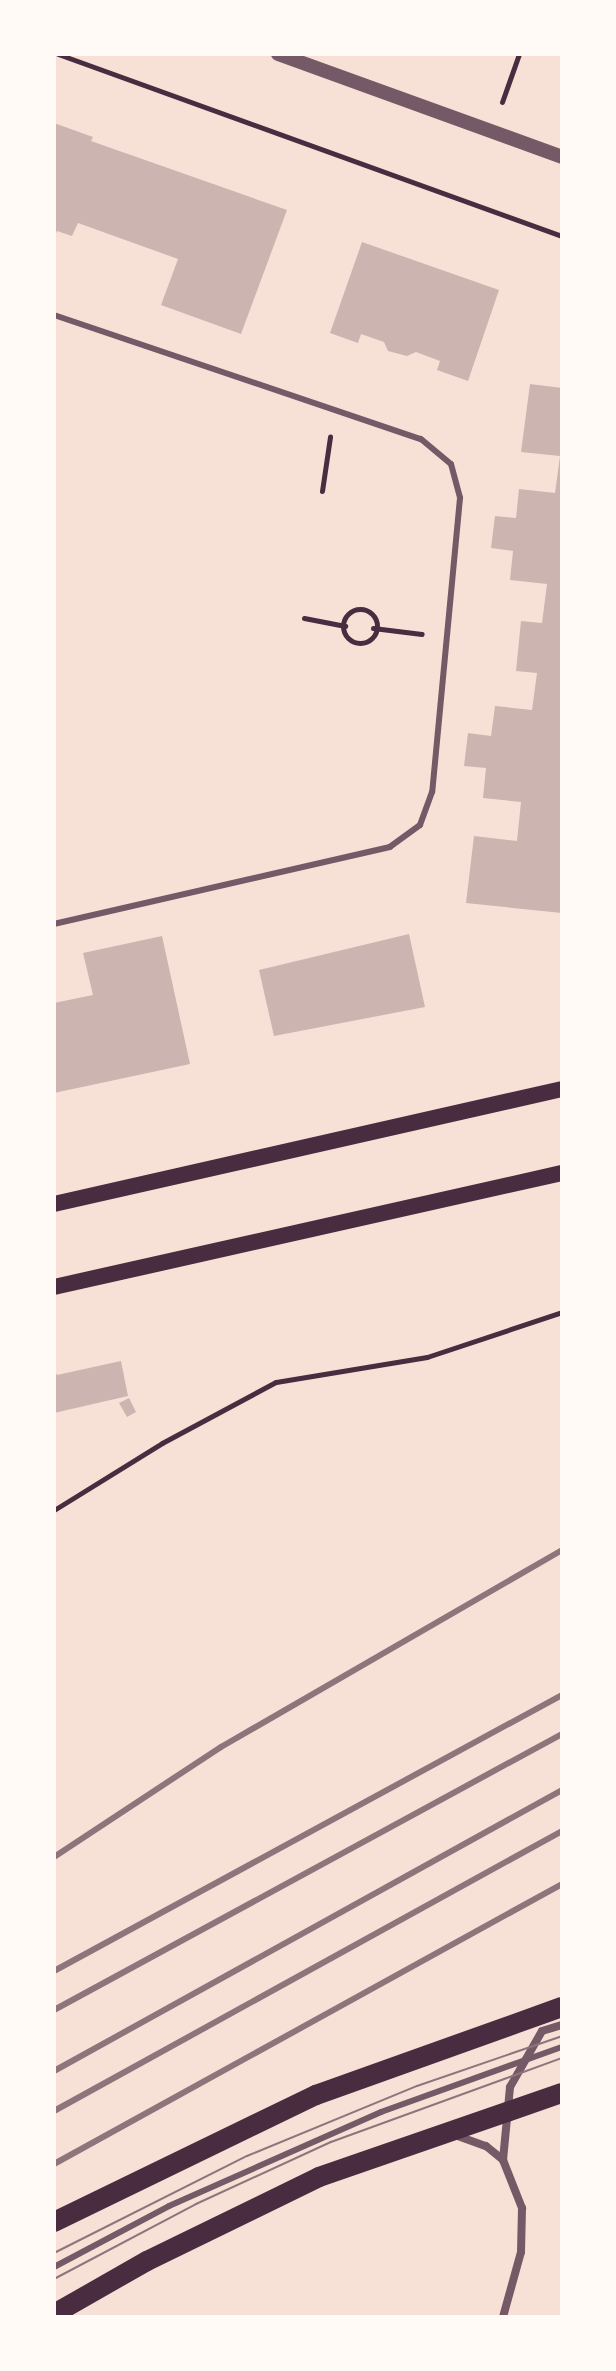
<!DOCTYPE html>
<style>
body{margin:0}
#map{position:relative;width:616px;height:2371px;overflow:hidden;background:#f7e1d7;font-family:Helvetica,sans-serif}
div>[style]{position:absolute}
.building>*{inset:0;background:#ccb4b1}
.path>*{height:5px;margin:-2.5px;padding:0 2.5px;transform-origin:2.5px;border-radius:2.5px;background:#4a2c40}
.path>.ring{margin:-2.5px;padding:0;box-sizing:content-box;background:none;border:5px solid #4a2c40;border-radius:50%}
.service>*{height:6px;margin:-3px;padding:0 3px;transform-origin:3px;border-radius:3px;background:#755966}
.minor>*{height:8px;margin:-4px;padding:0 4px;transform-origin:4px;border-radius:4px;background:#755966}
.tertiary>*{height:14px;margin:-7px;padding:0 7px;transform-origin:7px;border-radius:7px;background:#755966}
.secondary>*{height:16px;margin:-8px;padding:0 8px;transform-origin:8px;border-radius:8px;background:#4a2c40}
.primary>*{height:20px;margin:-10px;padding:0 10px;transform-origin:10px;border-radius:10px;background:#4a2c40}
.tram>*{height:2px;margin:-1px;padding:0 1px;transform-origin:1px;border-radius:1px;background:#8f747c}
.rail>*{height:6px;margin:-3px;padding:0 3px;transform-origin:3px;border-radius:3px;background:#8f747c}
span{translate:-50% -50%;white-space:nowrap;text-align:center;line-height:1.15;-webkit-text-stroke:7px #fffaf5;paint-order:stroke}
.frame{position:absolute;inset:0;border:56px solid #fffaf5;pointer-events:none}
</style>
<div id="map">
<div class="building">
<i style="clip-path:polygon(54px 123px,93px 137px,91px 141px,287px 210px,241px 334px,161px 305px,178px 259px,78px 223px,72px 236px,57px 231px,54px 238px)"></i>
<i style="clip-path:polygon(362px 242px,499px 290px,468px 381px,437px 370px,440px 361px,416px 352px,407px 356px,388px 351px,384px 342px,361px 334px,358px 343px,330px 333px)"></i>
<i style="clip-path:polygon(530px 384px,562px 388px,562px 913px,466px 903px,474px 836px,517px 841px,521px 802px,483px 798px,486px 768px,464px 766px,468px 733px,491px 736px,495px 706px,532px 710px,537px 673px,516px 671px,521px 621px,542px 623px,547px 584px,510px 580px,513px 551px,491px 548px,495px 516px,516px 518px,519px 489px,555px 493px,560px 456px,521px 452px)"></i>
<i style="clip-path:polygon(409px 934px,425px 1007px,274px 1036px,259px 970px)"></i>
<i style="clip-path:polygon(162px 936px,190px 1064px,54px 1093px,54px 1003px,93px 995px,83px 953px)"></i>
<i style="clip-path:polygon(121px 1361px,128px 1396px,54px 1413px,54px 1370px,57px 1375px)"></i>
<i style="clip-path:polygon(129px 1398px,136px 1412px,127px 1417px,119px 1403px)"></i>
</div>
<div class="path">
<i style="left:58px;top:54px;width:536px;rotate:19.86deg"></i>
<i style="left:502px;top:102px;width:51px;rotate:-70.5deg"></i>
<i style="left:322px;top:491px;width:55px;rotate:-81.6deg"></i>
<i class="ring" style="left:343px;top:609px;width:29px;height:29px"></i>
<i style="left:304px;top:618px;width:42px;rotate:11deg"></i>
<i style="left:373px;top:628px;width:49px;rotate:7deg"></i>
<i style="left:54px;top:1510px;width:127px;rotate:-31.8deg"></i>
<i style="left:162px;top:1443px;width:129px;rotate:-28.2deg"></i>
<i style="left:276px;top:1382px;width:153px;rotate:-9.4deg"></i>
<i style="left:427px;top:1357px;width:142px;rotate:-18.4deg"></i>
</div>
<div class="service">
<i style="left:54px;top:315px;width:387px;rotate:18.7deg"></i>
<i style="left:421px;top:439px;width:39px;rotate:40deg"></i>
<i style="left:451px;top:464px;width:35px;rotate:75deg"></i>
<i style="left:460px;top:498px;width:295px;rotate:95.4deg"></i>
<i style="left:432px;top:792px;width:35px;rotate:110deg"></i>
<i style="left:420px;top:825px;width:37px;rotate:144deg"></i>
<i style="left:390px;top:847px;width:345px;rotate:167.1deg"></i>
<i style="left:54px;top:2267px;width:130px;rotate:-27.9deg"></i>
<i style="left:169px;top:2206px;width:232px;rotate:-23.9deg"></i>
<i style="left:381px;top:2112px;width:192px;rotate:-19.8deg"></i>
</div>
<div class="minor">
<i style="left:455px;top:2135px;width:33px;rotate:20deg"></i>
<i style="left:486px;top:2146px;width:22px;rotate:39deg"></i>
<i style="left:503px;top:2160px;width:52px;rotate:68.4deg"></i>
<i style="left:522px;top:2208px;width:44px;rotate:91.3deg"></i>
<i style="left:521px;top:2252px;width:67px;rotate:105.5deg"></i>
<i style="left:503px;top:2160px;width:73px;rotate:-84.5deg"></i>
<i style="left:510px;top:2087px;width:64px;rotate:-60.3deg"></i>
<i style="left:542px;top:2031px;width:21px;rotate:-17deg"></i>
</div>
<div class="tertiary">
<i style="left:278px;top:54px;width:302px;rotate:19.9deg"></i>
</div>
<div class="secondary">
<i style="left:54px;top:1204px;width:521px;rotate:-12.76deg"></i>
<i style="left:54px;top:1287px;width:521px;rotate:-12.65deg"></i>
</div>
<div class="primary">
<i style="left:54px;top:2222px;width:291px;rotate:-25.9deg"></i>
<i style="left:316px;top:2095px;width:261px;rotate:-19.7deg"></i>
<i style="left:54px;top:2314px;width:107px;rotate:-29.7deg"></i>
<i style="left:147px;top:2261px;width:191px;rotate:-26deg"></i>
<i style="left:319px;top:2177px;width:257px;rotate:-19.1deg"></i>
</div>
<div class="tram">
<i style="left:54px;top:2253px;width:216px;rotate:-26.7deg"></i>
<i style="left:247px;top:2156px;width:184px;rotate:-22.4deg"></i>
<i style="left:417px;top:2086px;width:153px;rotate:-19deg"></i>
<i style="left:54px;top:2279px;width:161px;rotate:-27.8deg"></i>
<i style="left:196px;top:2204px;width:149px;rotate:-24.7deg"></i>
<i style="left:331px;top:2142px;width:246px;rotate:-20deg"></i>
</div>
<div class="rail">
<i style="left:54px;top:1857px;width:200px;rotate:-33.4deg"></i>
<i style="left:221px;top:1747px;width:394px;rotate:-30deg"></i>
<i style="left:54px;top:1971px;width:578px;rotate:-28.52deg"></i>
<i style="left:54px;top:2010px;width:578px;rotate:-28.52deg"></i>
<i style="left:54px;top:2071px;width:581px;rotate:-28.95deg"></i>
<i style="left:54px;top:2111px;width:580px;rotate:-28.86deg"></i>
<i style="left:54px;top:2164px;width:580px;rotate:-28.86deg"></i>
</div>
<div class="frame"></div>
</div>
